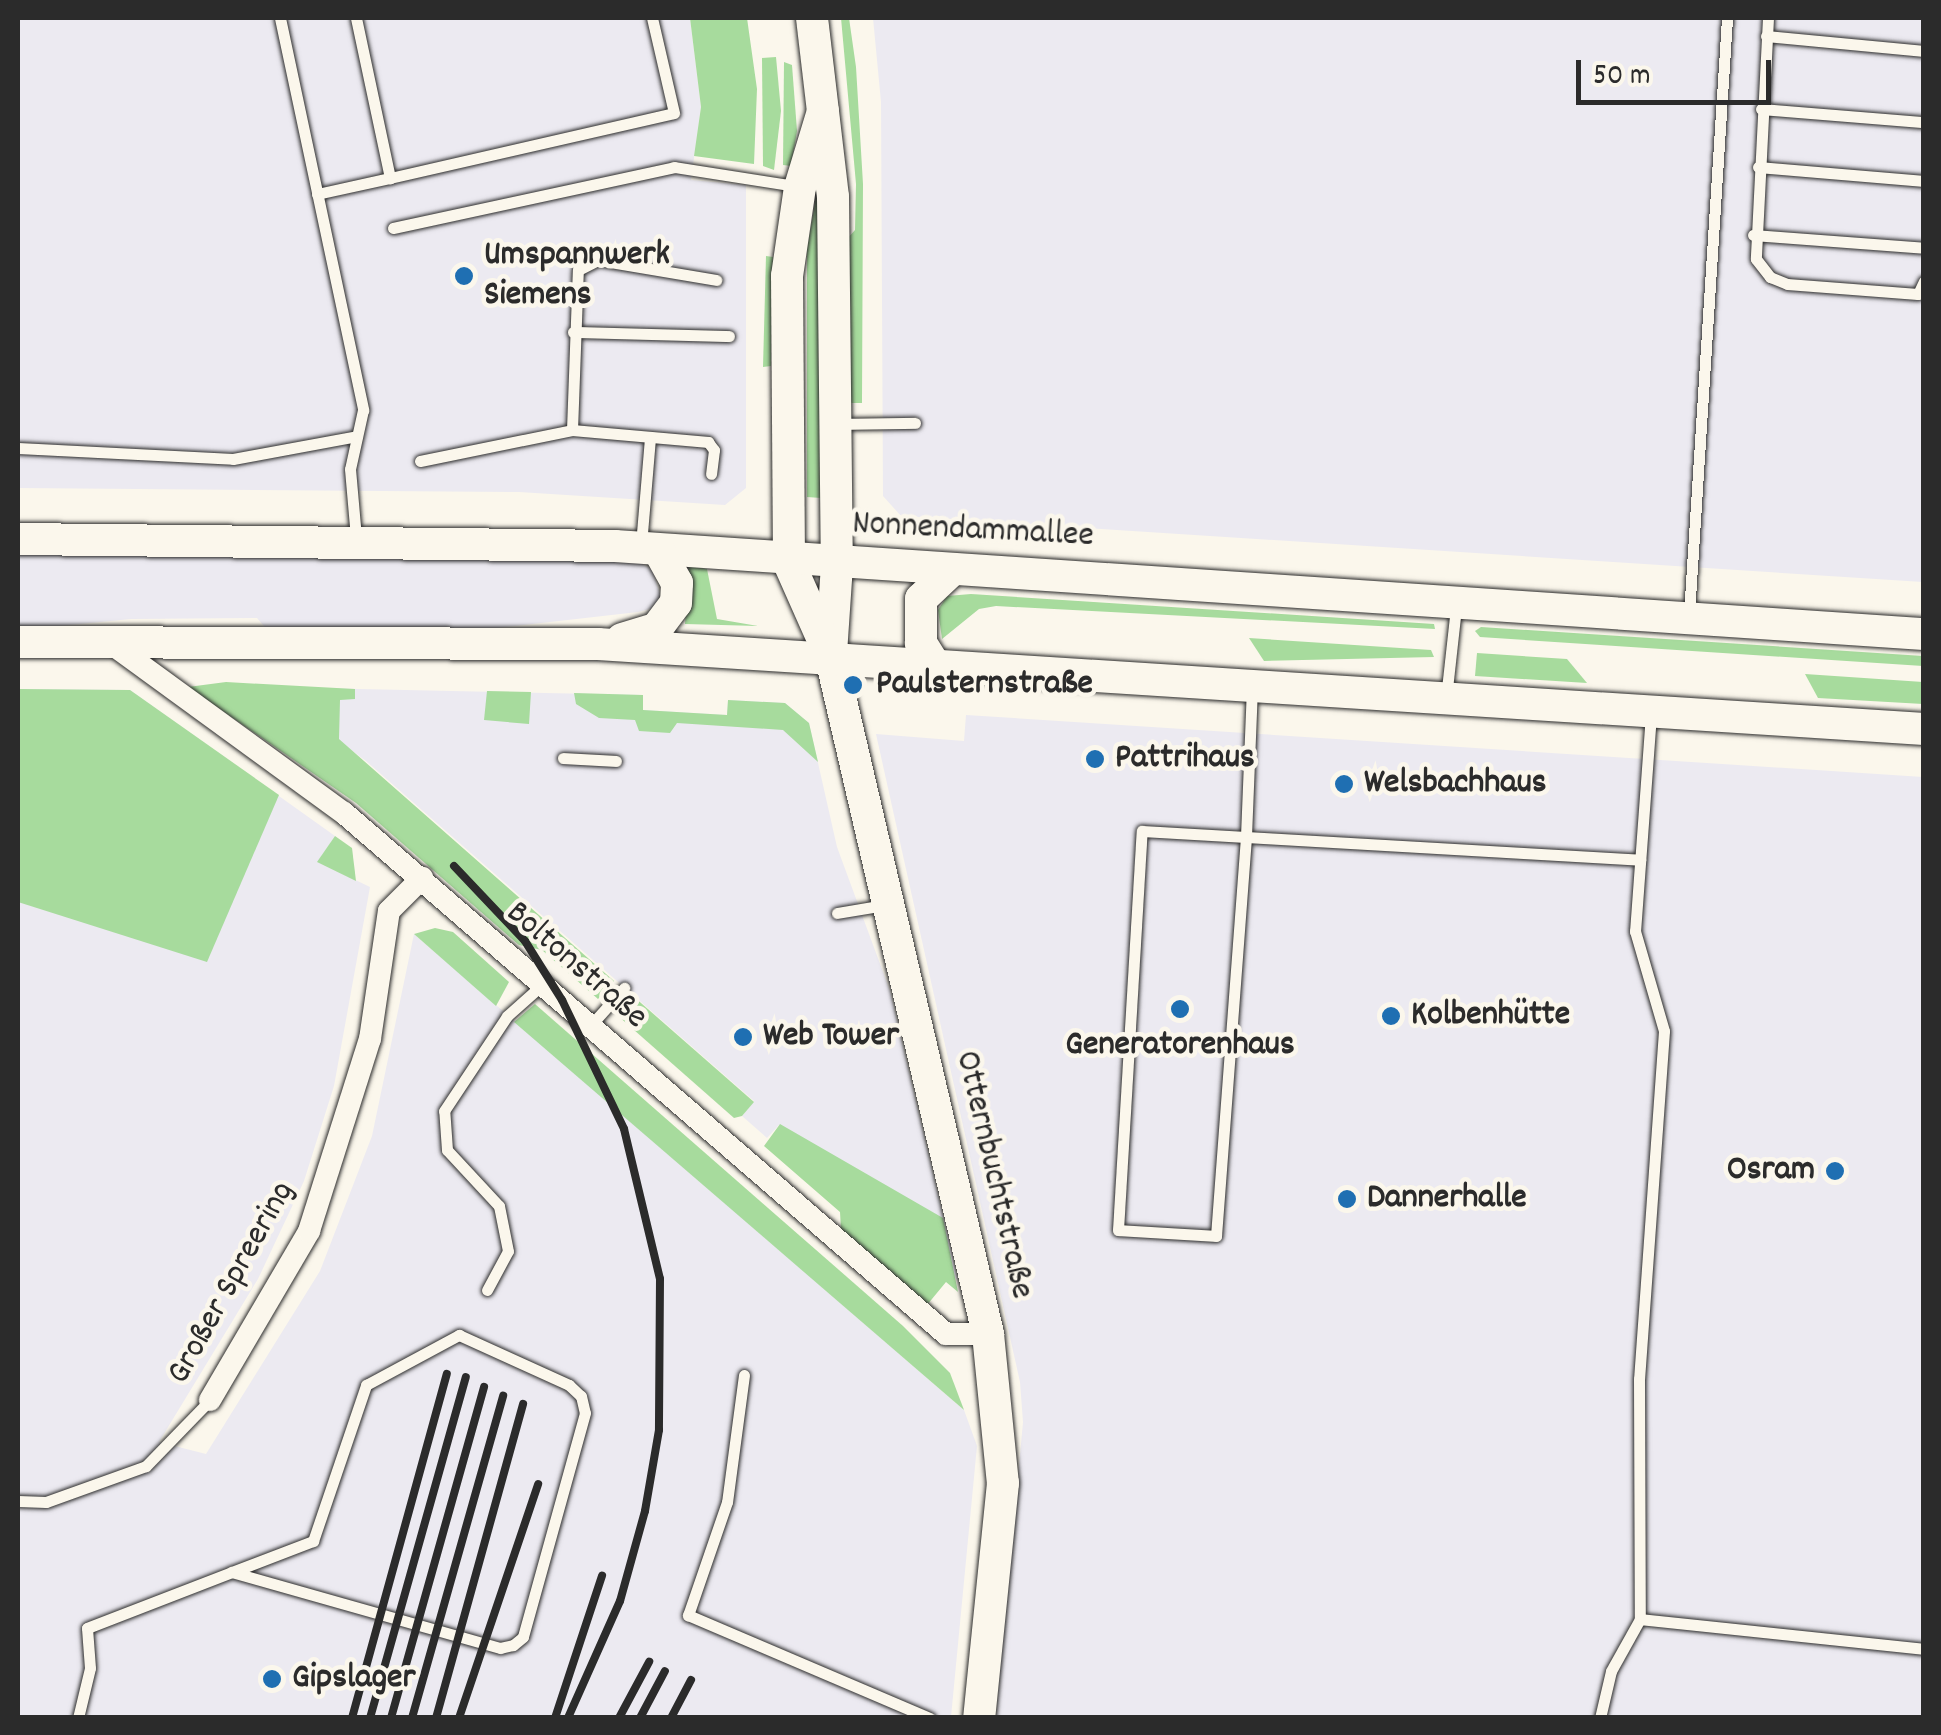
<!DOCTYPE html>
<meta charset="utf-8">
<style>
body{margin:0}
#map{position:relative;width:1941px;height:1735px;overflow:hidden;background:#fbf7ec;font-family:Dekko,sans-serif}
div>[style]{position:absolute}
.built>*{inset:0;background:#eceaf1}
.green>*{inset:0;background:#a7db9d}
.roads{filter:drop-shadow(0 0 2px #2b2b2b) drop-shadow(0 0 2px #2b2b2b)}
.lane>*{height:11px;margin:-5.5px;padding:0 5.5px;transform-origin:5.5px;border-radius:5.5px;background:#fbf7ec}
.street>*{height:22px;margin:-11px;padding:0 11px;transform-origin:11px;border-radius:11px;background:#fbf7ec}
.secondary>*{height:32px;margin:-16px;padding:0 16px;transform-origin:16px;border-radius:16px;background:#fbf7ec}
.rail>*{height:8px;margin:-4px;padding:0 4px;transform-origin:4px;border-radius:4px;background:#2b2b2b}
.dots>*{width:28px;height:28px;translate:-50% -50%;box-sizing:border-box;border:5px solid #fbf7ec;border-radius:50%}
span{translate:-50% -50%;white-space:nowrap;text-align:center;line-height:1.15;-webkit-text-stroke:9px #fbf7ec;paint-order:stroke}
.poi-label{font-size:35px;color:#2b2b2b;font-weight:700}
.left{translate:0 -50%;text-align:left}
.right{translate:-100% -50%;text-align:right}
.street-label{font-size:35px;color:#2b2b2b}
.frame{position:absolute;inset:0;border:20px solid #2b2b2b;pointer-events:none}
.scale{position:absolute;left:1576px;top:60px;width:195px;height:45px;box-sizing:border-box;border:5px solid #2b2b2b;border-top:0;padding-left:12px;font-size:30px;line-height:35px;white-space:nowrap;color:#2b2b2b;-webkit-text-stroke:8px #fbf7ec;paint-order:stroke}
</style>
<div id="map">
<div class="built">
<i style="clip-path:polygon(18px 18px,690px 18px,701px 107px,691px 180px,746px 185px,746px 488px,725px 505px,519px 492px,18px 488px)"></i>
<i style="clip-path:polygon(873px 18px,1923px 18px,1923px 582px,901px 516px,883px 496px,881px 102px)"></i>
<i style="clip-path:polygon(18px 551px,637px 562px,652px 569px,661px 597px,654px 608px,638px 612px,479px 630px,269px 632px,257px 618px,131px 619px,18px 630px)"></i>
<i style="clip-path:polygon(266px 687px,643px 695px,643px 710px,727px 715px,728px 700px,785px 703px,809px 723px,837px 847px,890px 991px,958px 1280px,779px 1125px,767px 1138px,742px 1116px,754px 1101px,366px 761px)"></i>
<i style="clip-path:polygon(18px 689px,130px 690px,335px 836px,318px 862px,370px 887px,334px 1086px,304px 1181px,258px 1279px,159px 1442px,206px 1454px,320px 1271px,372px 1136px,414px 934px,964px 1410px,977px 1446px,951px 1717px,18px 1718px)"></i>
<i style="clip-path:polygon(966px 715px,1923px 777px,1923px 1717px,996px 1717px,1023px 1422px,1020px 1382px,876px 734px,964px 741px)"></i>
</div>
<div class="green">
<i style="clip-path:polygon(690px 18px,747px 18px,757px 89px,754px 164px,694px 156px,701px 107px)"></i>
<i style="clip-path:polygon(841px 18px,849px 18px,856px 67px,863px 184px,862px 403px,848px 403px,847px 239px,855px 230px,856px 184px)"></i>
<i style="clip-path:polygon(776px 57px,781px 111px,774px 170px,763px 166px,762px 58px)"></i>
<i style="clip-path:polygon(784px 62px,792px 65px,797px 131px,791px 166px,783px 165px)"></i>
<i style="clip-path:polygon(816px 198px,819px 199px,821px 498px,807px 497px,807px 248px)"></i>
<i style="clip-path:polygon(766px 256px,773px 257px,771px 366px,763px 367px)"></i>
<i style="clip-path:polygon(689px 566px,707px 569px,717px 619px,758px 626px,685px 624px)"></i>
<i style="clip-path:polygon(971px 594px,1434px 624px,1435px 629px,996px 606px,979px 609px,942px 639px,938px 610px,947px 596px)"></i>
<i style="clip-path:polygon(1481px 627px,1923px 656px,1923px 666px,1480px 637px,1475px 631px)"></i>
<i style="clip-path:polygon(1249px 638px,1431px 650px,1434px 657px,1264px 661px)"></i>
<i style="clip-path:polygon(1477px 653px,1567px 659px,1587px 683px,1475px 676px)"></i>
<i style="clip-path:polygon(1805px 674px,1923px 682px,1923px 704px,1818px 698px)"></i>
<i style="clip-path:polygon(226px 682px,355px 689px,355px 699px,340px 700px,339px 739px,614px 981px,598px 999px,542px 950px,519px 945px,356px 803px,188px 687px)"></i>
<i style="clip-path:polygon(18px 689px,130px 690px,279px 795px,207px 962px,18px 902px)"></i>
<i style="clip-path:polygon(487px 691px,531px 692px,529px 724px,484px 720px)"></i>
<i style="clip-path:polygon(574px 693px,643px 695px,643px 710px,727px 715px,728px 700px,785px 703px,809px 723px,818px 762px,783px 730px,677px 723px,670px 733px,639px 731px,635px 720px,599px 718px,576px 704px)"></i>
<i style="clip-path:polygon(335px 836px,352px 848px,356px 881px,317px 862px)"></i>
<i style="clip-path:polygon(435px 928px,453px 932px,509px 982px,496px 1006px,414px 934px)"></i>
<i style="clip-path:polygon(633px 996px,754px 1102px,742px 1116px,734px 1118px,617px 1015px)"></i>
<i style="clip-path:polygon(535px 1004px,903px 1326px,950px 1373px,964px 1410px,514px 1022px)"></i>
<i style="clip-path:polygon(780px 1124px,943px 1218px,958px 1292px,946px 1282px,927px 1305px,841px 1229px,840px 1212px,764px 1146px)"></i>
</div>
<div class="roads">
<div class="lane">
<i style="left:280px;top:18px;width:401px;rotate:78deg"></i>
<i style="left:363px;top:410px;width:60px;rotate:102.4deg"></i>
<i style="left:350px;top:469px;width:69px;rotate:85deg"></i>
<i style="left:356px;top:18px;width:164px;rotate:78deg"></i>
<i style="left:390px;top:178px;width:291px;rotate:-12.9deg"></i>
<i style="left:674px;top:113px;width:98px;rotate:-103deg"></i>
<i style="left:1768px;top:18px;width:241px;rotate:92.9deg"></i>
<i style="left:1756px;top:259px;width:23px;rotate:52deg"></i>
<i style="left:1770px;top:277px;width:18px;rotate:22deg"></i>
<i style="left:1787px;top:284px;width:131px;rotate:4.4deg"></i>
<i style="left:1918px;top:294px;width:14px;rotate:-65deg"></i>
<i style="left:1766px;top:36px;width:159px;rotate:5.4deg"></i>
<i style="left:1761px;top:109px;width:164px;rotate:4.6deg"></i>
<i style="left:1758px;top:167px;width:167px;rotate:4.8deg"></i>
<i style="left:317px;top:194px;width:75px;rotate:-12.4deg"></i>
<i style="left:393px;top:228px;width:288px;rotate:-12.2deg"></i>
<i style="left:674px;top:167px;width:123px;rotate:8.9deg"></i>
<i style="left:1753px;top:235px;width:171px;rotate:4.3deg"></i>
<i style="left:573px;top:332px;width:156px;rotate:1.5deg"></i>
<i style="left:839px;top:424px;width:76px;rotate:-0.8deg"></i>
<i style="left:572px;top:430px;width:160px;rotate:-87.9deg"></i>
<i style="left:578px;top:270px;width:22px;rotate:-27deg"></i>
<i style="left:598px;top:260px;width:120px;rotate:9.6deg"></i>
<i style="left:18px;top:448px;width:215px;rotate:2.9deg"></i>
<i style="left:233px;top:459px;width:126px;rotate:-10.5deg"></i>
<i style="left:420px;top:461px;width:155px;rotate:-11.5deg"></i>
<i style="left:572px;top:430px;width:137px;rotate:5deg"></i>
<i style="left:708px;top:442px;width:10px;rotate:53deg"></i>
<i style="left:714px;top:450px;width:24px;rotate:97deg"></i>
<i style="left:641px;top:545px;width:108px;rotate:-85.2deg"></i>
<i style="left:1689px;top:614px;width:597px;rotate:-86.35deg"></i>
<i style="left:1252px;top:687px;width:150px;rotate:92.3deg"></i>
<i style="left:1246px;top:837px;width:400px;rotate:94.3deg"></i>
<i style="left:1216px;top:1236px;width:98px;rotate:-176.5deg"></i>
<i style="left:1118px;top:1230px;width:400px;rotate:-86.6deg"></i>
<i style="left:1142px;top:831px;width:104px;rotate:3.3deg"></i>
<i style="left:1246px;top:837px;width:395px;rotate:3.3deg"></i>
<i style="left:1446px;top:698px;width:92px;rotate:-83.7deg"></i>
<i style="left:1651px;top:714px;width:218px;rotate:94.2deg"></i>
<i style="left:1635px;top:931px;width:104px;rotate:73.8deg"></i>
<i style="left:1664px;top:1031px;width:349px;rotate:94.1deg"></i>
<i style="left:1639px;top:1379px;width:240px;rotate:89.8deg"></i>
<i style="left:1640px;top:1619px;width:286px;rotate:6deg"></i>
<i style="left:563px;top:758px;width:53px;rotate:3.2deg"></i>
<i style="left:837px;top:913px;width:49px;rotate:-9.5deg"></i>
<i style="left:591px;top:1025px;width:50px;rotate:-48.3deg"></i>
<i style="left:487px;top:1290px;width:44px;rotate:-61.7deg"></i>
<i style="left:508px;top:1251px;width:46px;rotate:-101.3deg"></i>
<i style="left:499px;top:1206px;width:76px;rotate:-132.9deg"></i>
<i style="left:447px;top:1150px;width:39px;rotate:-94deg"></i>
<i style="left:444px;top:1111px;width:114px;rotate:-56.4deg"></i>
<i style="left:507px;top:1016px;width:48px;rotate:-41.6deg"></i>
<i style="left:744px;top:1375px;width:128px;rotate:97.6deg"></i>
<i style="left:727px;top:1502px;width:120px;rotate:109deg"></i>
<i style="left:688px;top:1615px;width:263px;rotate:23.1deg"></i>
<i style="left:18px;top:1501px;width:28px;rotate:2deg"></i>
<i style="left:46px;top:1502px;width:106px;rotate:-19.8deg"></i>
<i style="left:146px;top:1466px;width:92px;rotate:-45.9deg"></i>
<i style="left:78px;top:1718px;width:51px;rotate:-76.5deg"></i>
<i style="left:90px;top:1668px;width:40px;rotate:-94.3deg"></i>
<i style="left:87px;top:1628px;width:155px;rotate:-21.1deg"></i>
<i style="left:232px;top:1572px;width:87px;rotate:-20.9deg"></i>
<i style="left:313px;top:1541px;width:165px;rotate:-71.2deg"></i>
<i style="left:366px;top:1385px;width:106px;rotate:-28.3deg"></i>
<i style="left:459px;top:1335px;width:121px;rotate:24.4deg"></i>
<i style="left:569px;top:1385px;width:16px;rotate:43deg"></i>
<i style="left:581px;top:1396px;width:17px;rotate:77deg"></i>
<i style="left:585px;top:1413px;width:232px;rotate:105.5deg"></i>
<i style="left:523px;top:1637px;width:13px;rotate:141deg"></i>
<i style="left:513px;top:1645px;width:13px;rotate:167deg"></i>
<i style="left:500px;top:1648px;width:279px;rotate:-164.2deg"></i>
<i style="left:1600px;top:1718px;width:48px;rotate:-76.8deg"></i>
<i style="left:1611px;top:1671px;width:60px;rotate:-60.9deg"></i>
</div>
<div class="street">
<i style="left:112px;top:644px;width:287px;rotate:36.1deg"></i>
<i style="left:344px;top:813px;width:796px;rotate:40.87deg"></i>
<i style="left:946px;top:1334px;width:42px"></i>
<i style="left:210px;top:1400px;width:196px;rotate:-59.6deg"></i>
<i style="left:309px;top:1231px;width:201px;rotate:-72.4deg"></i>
<i style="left:370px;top:1039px;width:129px;rotate:-81.6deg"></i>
<i style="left:389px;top:911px;width:47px;rotate:-45deg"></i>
</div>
<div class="secondary">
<i style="left:812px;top:18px;width:180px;rotate:83.3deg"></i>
<i style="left:833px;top:197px;width:368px;rotate:89.4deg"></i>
<i style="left:837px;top:565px;width:88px;rotate:93.9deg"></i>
<i style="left:823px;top:111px;width:79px;rotate:106.8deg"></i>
<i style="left:800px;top:187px;width:90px;rotate:98.3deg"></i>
<i style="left:787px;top:276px;width:287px;rotate:89.6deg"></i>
<i style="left:789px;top:563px;width:104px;rotate:66.1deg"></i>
<i style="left:831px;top:658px;width:694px;rotate:76.92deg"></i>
<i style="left:988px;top:1334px;width:150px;rotate:84.3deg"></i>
<i style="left:1003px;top:1483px;width:236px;rotate:95.8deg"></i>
<i style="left:18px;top:539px;width:597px;rotate:0.67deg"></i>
<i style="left:615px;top:546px;width:1312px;rotate:3.85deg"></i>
<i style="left:622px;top:639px;width:37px;rotate:-17deg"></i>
<i style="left:657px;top:628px;width:31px;rotate:-53deg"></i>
<i style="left:676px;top:603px;width:20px;rotate:-87deg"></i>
<i style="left:677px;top:583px;width:37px;rotate:-119deg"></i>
<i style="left:18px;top:642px;width:580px;rotate:0.2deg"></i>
<i style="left:598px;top:644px;width:1329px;rotate:3.67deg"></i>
<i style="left:934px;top:664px;width:25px;rotate:-122deg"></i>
<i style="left:921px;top:643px;width:44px;rotate:-90deg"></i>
<i style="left:921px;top:599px;width:44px;rotate:-43.2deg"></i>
</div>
</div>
<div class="rail">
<i style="left:454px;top:866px;width:103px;rotate:46.6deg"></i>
<i style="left:525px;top:941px;width:70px;rotate:57.9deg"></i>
<i style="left:562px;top:1000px;width:143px;rotate:64.3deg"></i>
<i style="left:624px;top:1129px;width:154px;rotate:76.5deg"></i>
<i style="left:660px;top:1279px;width:151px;rotate:90.4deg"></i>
<i style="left:659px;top:1430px;width:82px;rotate:99.8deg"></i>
<i style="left:645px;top:1511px;width:93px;rotate:105.5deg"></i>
<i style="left:620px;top:1601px;width:128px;rotate:114deg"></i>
<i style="left:352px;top:1718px;width:357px;rotate:-74.6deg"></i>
<i style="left:370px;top:1718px;width:354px;rotate:-74.3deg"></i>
<i style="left:391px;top:1718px;width:344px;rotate:-74.3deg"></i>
<i style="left:412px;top:1718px;width:335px;rotate:-74.2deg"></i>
<i style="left:436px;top:1718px;width:326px;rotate:-74.5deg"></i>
<i style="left:459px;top:1718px;width:247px;rotate:-71.3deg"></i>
<i style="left:555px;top:1718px;width:150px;rotate:-71.7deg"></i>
<i style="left:619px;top:1718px;width:64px;rotate:-61.8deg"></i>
<i style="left:640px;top:1718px;width:53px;rotate:-62deg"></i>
<i style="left:671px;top:1718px;width:43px;rotate:-62.2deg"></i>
</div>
<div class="dots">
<i style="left:464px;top:276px;background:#1f6fb2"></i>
<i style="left:853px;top:685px;background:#1f6fb2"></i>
<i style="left:1095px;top:759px;background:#1f6fb2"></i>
<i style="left:1344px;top:784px;background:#1f6fb2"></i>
<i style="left:1180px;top:1009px;background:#1f6fb2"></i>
<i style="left:1391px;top:1016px;background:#1f6fb2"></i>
<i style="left:743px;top:1037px;background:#1f6fb2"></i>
<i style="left:1835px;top:1171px;background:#1f6fb2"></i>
<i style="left:1347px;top:1199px;background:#1f6fb2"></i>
<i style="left:272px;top:1679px;background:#1f6fb2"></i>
</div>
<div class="poi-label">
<span class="left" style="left:484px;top:276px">Umspannwerk<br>Siemens</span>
<span class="left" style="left:876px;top:685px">Paulsternstraße</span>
<span class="left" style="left:1115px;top:759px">Pattrihaus</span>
<span class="left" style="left:1364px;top:784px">Welsbachhaus</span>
<span class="left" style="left:1411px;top:1016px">Kolbenhütte</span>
<span class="left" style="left:763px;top:1037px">Web Tower</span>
<span style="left:1180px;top:1046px">Generatorenhaus</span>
<span class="right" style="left:1815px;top:1171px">Osram</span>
<span class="left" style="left:1367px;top:1199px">Dannerhalle</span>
<span class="left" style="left:292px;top:1679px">Gipslager</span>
</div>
<div class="street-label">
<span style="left:973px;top:531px;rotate:3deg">Nonnendammallee</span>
<span style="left:576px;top:966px;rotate:41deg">Boltonstraße</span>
<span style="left:993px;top:1175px;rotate:77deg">Otternbuchtstraße</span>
<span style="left:232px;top:1283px;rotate:-61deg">Großer Spreering</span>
</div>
<div class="frame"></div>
<div class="scale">50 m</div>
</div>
